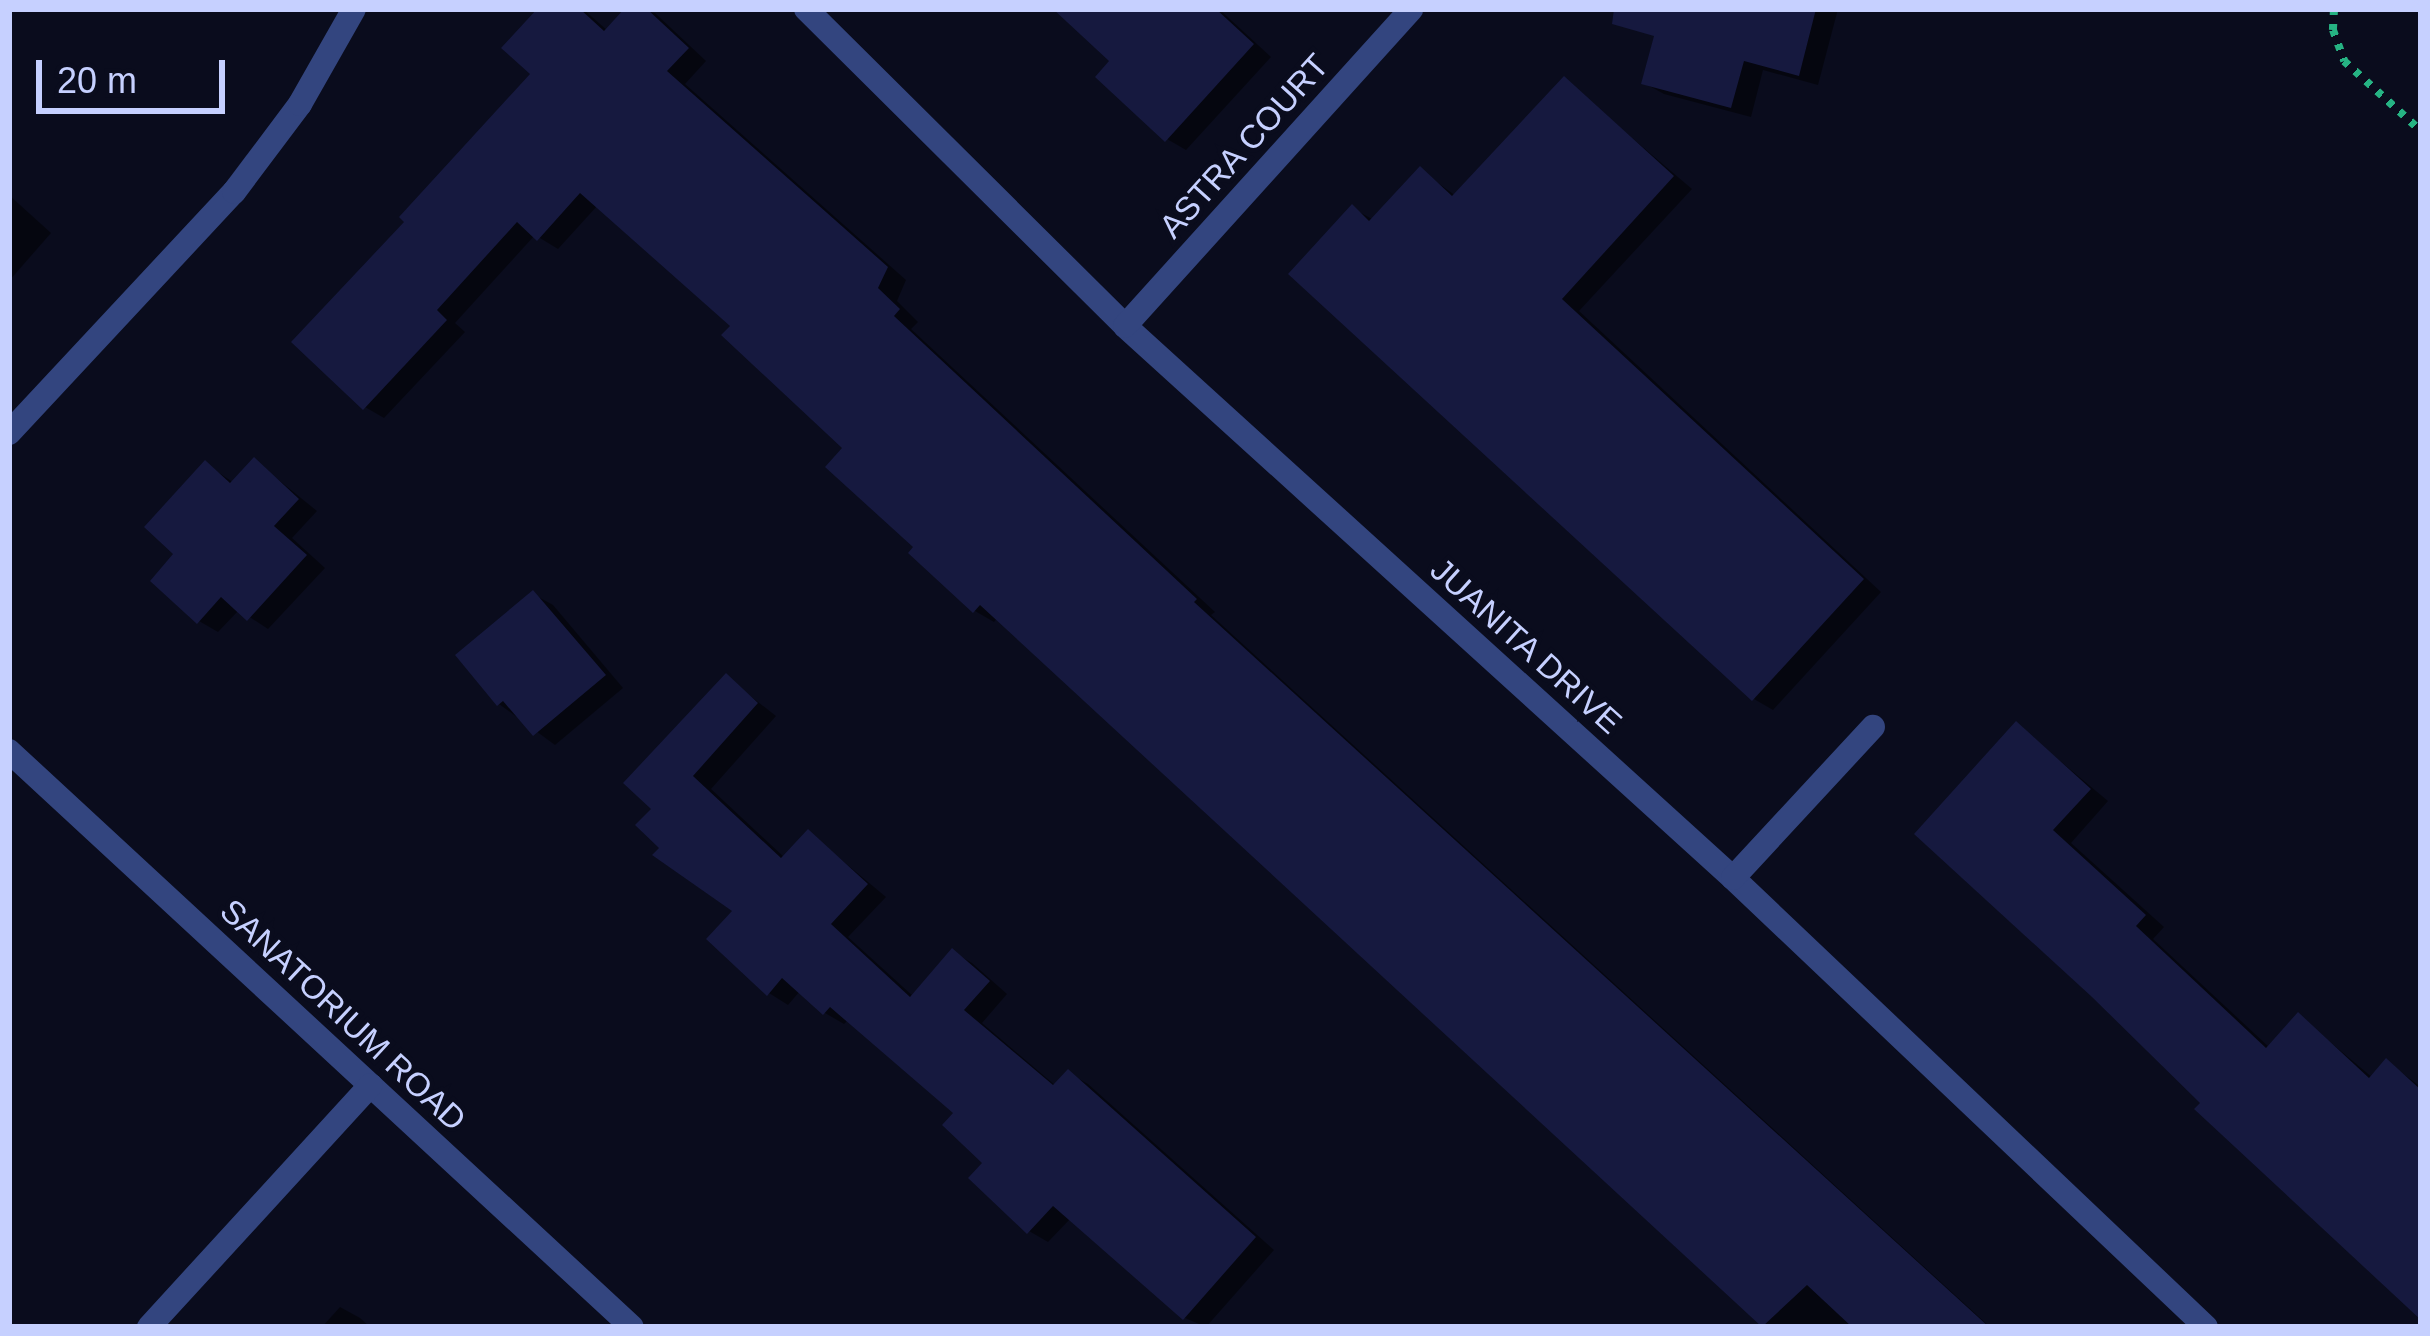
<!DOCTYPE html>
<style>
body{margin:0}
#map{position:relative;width:2430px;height:1336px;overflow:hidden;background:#0a0c1d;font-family:Helvetica,sans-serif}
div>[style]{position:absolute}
.shadow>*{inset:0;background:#0007}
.building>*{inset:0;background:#16193f}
.path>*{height:8px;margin-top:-4px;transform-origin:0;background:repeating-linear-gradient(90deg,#26b383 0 6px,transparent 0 15px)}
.minor>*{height:24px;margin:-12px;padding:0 12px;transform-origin:12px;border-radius:12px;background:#33457f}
span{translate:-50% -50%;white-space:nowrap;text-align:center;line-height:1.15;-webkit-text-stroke:9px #0a0c1d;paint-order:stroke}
.street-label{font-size:33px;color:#c6d0ff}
.frame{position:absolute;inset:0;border:12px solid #c6d0ff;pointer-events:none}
.scale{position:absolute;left:36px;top:60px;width:189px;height:54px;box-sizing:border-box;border:6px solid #c6d0ff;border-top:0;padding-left:15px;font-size:36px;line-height:42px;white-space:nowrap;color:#c6d0ff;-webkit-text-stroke:9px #0a0c1d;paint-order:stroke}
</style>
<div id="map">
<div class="shadow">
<i style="clip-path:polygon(541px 9px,583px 9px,608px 31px,628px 9px,655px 13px,706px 61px,685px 84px,906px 280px,897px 301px,918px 322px,911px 329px,1215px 612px,1211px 615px,1990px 1327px,1768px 1327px,998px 617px,994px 622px,975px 611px,917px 547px,847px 448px,734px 326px,598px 205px,558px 249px,535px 235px,455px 323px,465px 332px,384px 418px,365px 407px,534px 74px)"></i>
<i style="clip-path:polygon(1057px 9px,1219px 9px,1271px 57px,1186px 150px,1167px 139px,1113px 61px)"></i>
<i style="clip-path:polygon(1664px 9px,1838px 9px,1818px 85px,1763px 70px,1751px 117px,1664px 94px,1644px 83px)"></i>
<i style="clip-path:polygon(1564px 80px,1692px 189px,1579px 311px,1881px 592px,1773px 710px,1754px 699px,1352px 208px,1372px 219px,1420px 170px,1456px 196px)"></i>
<i style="clip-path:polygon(9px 195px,51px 233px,9px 281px)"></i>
<i style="clip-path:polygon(254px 460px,317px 511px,292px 538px,325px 568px,268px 629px,239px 610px,218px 632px,199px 621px,177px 554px,206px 464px,234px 483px)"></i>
<i style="clip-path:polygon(533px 594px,553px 605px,623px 688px,555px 745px,499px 704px)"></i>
<i style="clip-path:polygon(726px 677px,776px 716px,711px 789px,785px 858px,808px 832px,886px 897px,848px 937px,914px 997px,953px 952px,972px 963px,1007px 994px,982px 1023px,1056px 1086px,1068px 1073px,1088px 1084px,1274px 1250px,1206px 1327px,1185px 1318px,1071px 1218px,1048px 1242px,1029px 1231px,957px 1113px,849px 1019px,844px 1024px,825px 1013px,800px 991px,788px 1005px,769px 993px,736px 911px,663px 847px,655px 809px)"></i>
<i style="clip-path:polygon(2017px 725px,2108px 801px,2071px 843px,2164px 927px,2153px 939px,2270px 1048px,2299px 1016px,2373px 1078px,2387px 1062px,2421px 1087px,2421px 1314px,2094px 995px)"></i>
<i style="clip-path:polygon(340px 1307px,360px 1318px,370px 1327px,322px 1327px)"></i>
</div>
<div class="building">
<i style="clip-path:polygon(537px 9px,580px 9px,604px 31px,624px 9px,647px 9px,689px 48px,667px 71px,888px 267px,878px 288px,900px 309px,894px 316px,1197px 599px,1194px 602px,1989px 1327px,1852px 1327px,1807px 1285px,1762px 1327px,980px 605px,973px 613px,908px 553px,913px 547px,825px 467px,842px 448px,721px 335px,730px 326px,580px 193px,537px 241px,517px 222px,437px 310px,447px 320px,363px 410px,291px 342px,404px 222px,399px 217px,530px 74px,501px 48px)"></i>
<i style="clip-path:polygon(1053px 9px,1216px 9px,1254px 44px,1165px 142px,1095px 77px,1109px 61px)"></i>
<i style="clip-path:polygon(1614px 9px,1816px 9px,1799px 76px,1744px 61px,1731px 108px,1641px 84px,1654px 36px,1612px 24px)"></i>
<i style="clip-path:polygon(1564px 76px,1674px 176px,1562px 299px,1864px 579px,1752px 701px,1288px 274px,1352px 204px,1369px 221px,1420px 166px,1452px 196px)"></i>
<i style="clip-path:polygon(254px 457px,299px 499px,274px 526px,307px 555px,247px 621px,221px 597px,197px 624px,150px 581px,173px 554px,144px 527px,205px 460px,230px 483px)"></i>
<i style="clip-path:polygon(533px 590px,606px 675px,533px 736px,503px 701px,497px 706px,455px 655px)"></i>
<i style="clip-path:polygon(726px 673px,758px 703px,693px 776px,781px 858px,808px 829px,868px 884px,831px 924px,910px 997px,952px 948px,990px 981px,964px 1010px,1053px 1085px,1068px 1069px,1256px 1237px,1183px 1320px,1053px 1206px,1027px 1234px,968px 1178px,982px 1163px,942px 1125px,953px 1113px,830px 1007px,823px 1015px,782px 978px,767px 996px,706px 939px,732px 911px,652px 855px,659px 848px,635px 825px,651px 809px,623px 783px)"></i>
<i style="clip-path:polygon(2016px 721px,2091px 789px,2053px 830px,2146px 915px,2136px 926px,2266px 1048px,2298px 1012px,2369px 1078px,2386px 1058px,2421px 1090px,2421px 1320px,2194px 1109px,2200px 1103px,2092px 997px,1914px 834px)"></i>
</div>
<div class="path">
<i style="left:2334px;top:9px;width:21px;rotate:93deg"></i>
<i style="left:2333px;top:30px;width:33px;rotate:70deg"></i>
<i style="left:2344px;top:61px;width:104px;rotate:42.3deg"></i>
</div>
<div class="minor">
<i style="left:806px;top:9px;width:450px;rotate:44.8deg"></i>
<i style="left:1125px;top:326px;width:821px;rotate:42.24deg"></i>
<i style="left:1733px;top:878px;width:652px;rotate:43.51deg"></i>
<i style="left:1125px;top:326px;width:427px;rotate:-47.9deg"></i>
<i style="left:9px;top:433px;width:330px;rotate:-47deg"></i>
<i style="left:234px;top:192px;width:110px;rotate:-53.1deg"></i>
<i style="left:300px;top:104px;width:109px;rotate:-60.4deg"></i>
<i style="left:9px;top:751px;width:848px;rotate:42.76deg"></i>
<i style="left:1733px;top:878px;width:206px;rotate:-47.2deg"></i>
<i style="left:149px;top:1327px;width:328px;rotate:-47.5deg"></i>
</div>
<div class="street-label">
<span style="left:1244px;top:146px;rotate:-48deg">ASTRA COURT</span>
<span style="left:1526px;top:646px;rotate:42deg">JUANITA DRIVE</span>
<span style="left:343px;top:1015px;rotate:43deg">SANATORIUM ROAD</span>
</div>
<div class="frame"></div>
<div class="scale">20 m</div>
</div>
